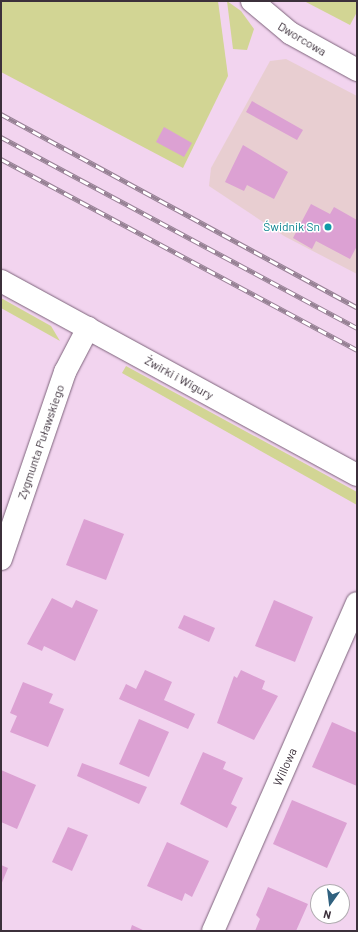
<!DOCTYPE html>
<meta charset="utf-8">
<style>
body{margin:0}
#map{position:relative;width:358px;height:932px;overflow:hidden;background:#f2d4ef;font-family:Barlow,sans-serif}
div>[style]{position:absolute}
.commercial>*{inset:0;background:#e8ced1}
.green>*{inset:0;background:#d2d594}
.building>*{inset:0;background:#dca1d3}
.roads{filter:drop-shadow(0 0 1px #7d637b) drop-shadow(0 0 1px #7d637b)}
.minor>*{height:22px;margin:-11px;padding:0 11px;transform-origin:11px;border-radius:11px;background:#fff}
.secondary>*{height:22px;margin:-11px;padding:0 11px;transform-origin:11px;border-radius:11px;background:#fff}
.rail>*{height:4.5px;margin-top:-2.25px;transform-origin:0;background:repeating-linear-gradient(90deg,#fff 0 9px,#968194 0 18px);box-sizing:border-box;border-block:1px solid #968194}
.dots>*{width:11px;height:11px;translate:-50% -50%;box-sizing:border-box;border:2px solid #fff;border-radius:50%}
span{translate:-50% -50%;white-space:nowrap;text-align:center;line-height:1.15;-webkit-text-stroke:3px #fff;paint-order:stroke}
.street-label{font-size:12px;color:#3c303b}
.culture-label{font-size:12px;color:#0d838f}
.right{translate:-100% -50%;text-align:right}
.frame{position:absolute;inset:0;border:2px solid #3c303b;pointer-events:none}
.north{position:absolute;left:310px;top:884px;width:40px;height:40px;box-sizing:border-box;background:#fff;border:1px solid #b1acb1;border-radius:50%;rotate:194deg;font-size:11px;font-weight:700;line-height:16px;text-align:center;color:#3c303b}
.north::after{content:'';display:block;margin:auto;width:14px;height:18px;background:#30617f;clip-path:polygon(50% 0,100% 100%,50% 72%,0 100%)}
</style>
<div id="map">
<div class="commercial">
<i style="clip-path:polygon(286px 59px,357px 96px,357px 274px,284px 236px,209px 186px,211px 168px,270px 61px)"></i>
</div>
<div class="green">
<i style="clip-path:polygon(1px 1px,218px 1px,228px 76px,183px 168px,1px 72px)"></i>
<i style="clip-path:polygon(227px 1px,241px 11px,254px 29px,247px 50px,233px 49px)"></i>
<i style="clip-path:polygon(304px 1px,357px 1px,357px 12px,350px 25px)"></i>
<i style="clip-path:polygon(1px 298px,51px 326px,60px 341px,1px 308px)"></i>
<i style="clip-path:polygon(126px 366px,357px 492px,357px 505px,122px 373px)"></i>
</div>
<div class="building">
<i style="clip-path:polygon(252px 101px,303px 130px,297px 140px,246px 112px)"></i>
<i style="clip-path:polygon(164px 127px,192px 143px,184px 157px,156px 142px)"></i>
<i style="clip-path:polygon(243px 145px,288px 172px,274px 199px,247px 185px,244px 191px,225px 182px)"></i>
<i style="clip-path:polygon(311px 204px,330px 214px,334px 207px,357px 220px,357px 246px,350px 259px,316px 241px,312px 249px,293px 238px)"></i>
<i style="clip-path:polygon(84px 519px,124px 534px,106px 580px,66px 565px)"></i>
<i style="clip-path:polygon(52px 598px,72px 608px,76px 600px,98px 610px,75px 661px,44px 646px,42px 651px,27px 644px)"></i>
<i style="clip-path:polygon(274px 600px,313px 617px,295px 662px,255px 646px)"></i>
<i style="clip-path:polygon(184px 615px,215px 628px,209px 642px,178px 628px)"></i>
<i style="clip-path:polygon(145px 670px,172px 682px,164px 700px,195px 714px,188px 729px,119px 699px,126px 684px,136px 689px)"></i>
<i style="clip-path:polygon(241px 670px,265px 681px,262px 689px,278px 696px,254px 740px,217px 723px,234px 676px,237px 678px)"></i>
<i style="clip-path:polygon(23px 682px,53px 694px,49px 703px,64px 709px,48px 747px,10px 732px,17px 716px,10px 713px)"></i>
<i style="clip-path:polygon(139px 719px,169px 732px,149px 777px,119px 764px)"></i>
<i style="clip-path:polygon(332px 722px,357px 733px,357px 786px,312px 767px)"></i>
<i style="clip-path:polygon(203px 752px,226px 762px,223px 769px,243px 778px,231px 804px,237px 807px,227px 828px,180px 804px)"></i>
<i style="clip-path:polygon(82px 763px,147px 787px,139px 804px,77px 776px)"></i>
<i style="clip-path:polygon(1px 770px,36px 785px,17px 829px,1px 822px)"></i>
<i style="clip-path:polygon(292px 800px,347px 823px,327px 868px,273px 844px)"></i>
<i style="clip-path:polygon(68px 827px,88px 835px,72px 871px,52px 862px)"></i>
<i style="clip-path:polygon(167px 842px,209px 861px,192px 897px,185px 893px,182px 901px,147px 886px)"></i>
<i style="clip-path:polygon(1px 865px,8px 868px,1px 885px)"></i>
<i style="clip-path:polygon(268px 887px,308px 904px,296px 931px,255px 931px,260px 919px,256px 915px)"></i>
<i style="clip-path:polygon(132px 925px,145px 931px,130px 931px)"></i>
</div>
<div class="roads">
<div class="minor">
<i style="left:252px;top:1px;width:50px;rotate:40.1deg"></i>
<i style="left:290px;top:33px;width:77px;rotate:28.9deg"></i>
<i style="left:1px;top:559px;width:198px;rotate:-71.1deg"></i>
<i style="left:65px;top:372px;width:50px;rotate:-62.4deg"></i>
<i style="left:213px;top:931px;width:358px;rotate:-66.3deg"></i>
</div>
<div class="secondary">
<i style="left:1px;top:281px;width:405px;rotate:28.6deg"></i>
</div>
</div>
<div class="rail">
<i style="left:1px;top:114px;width:405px;rotate:28.5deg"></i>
<i style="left:1px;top:137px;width:404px;rotate:28.2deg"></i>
<i style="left:1px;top:159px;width:404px;rotate:28.2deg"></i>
</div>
<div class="dots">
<i style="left:328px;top:227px;background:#0f9aa8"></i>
</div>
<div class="street-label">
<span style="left:302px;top:39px;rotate:31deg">Dworcowa</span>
<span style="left:179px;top:378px;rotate:29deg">Żwirki i Wigury</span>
<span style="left:41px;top:442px;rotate:-71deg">Zygmunta Puławskiego</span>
<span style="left:285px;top:767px;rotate:-66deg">Willowa</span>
</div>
<div class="culture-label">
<span class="right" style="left:320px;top:227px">Świdnik Sn</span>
</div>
<div class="frame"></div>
<div class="north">N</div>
</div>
